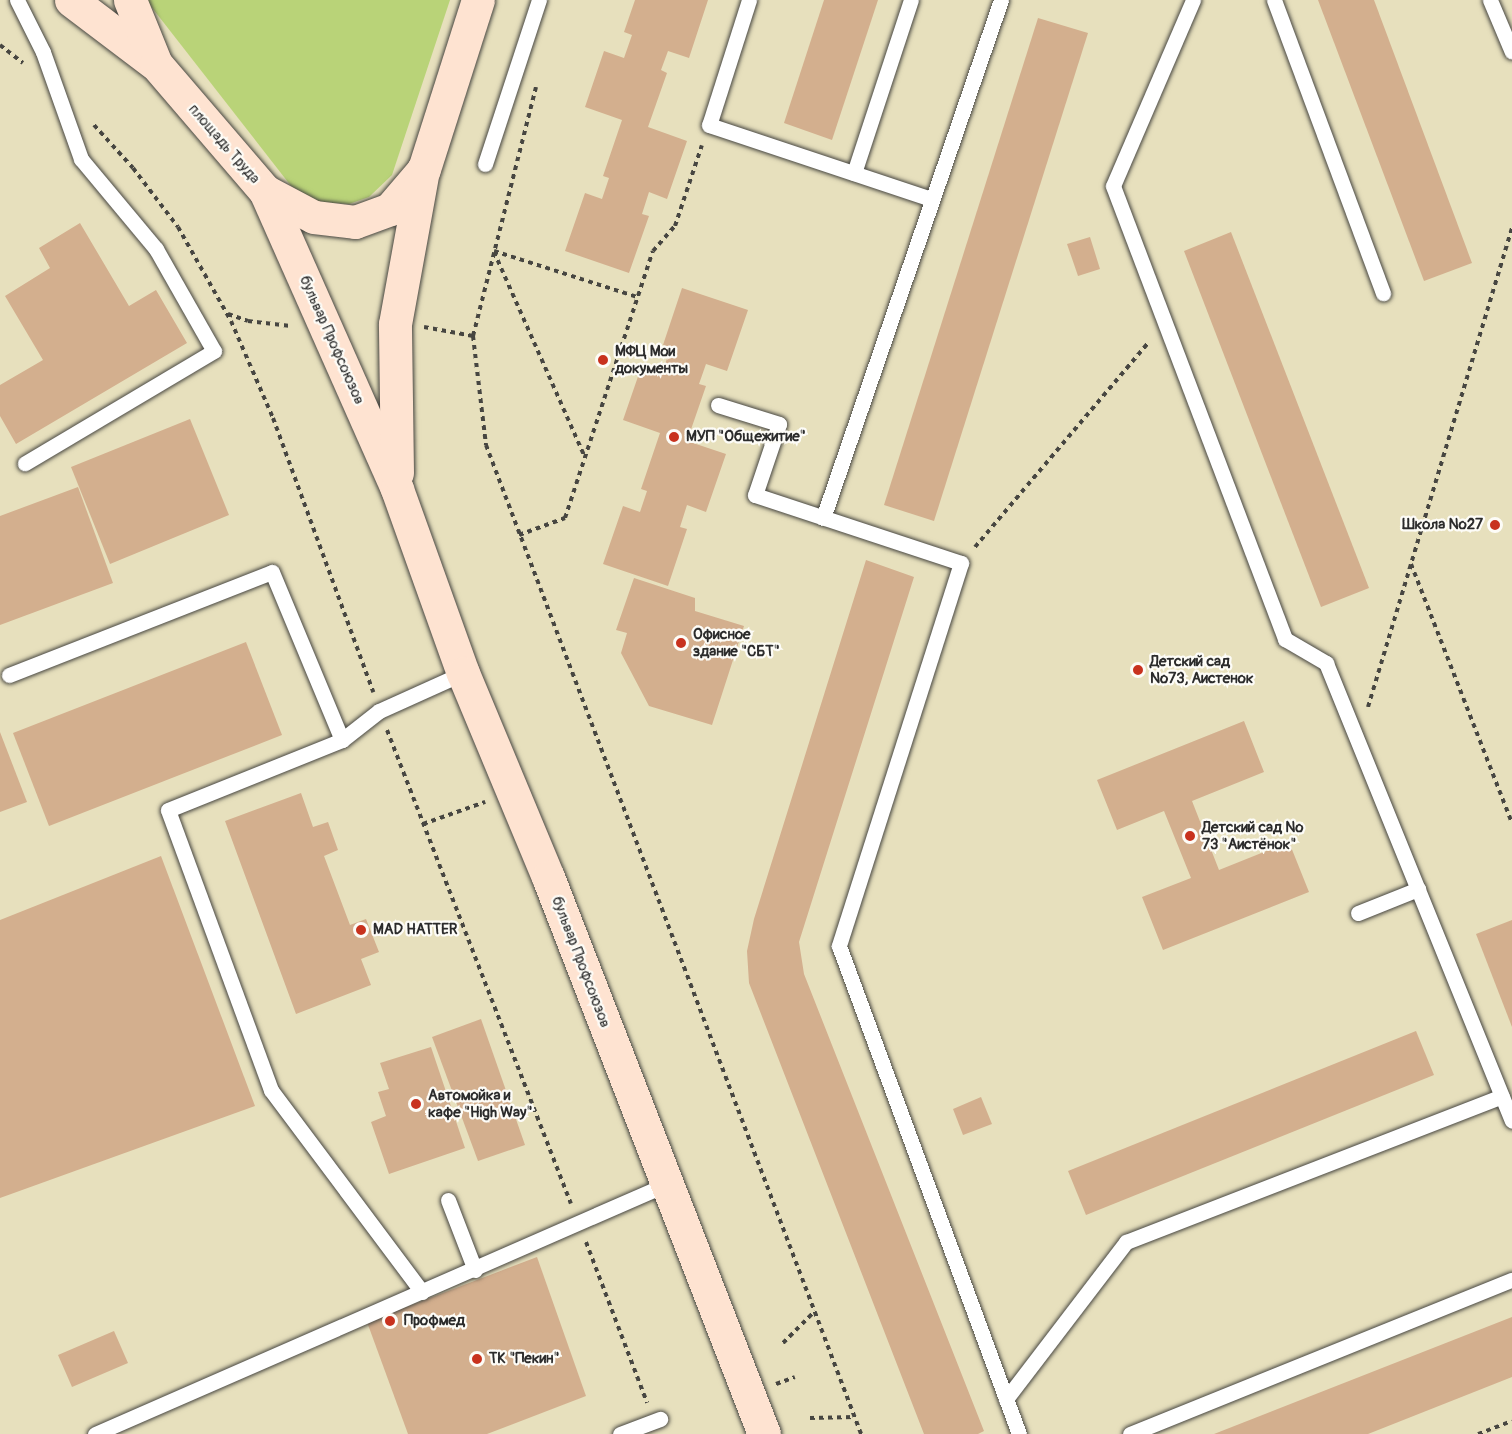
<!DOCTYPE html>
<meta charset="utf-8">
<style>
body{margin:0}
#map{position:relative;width:1512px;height:1434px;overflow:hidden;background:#e7e0bd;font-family:Pangolin,sans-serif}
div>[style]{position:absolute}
.green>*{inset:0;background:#b9d378}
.building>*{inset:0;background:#d3af8e}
.path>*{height:4px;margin-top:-2px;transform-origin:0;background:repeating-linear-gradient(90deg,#474641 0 4.5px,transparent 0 9px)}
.roads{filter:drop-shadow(0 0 2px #474641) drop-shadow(0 0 2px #474641)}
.lane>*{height:15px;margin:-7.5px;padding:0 7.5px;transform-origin:7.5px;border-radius:7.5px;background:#fff}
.secondary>*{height:33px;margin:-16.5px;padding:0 16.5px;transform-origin:16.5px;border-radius:16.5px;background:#fee3d1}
.dots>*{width:16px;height:16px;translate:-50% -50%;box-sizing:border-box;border:3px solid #fdfcf7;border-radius:50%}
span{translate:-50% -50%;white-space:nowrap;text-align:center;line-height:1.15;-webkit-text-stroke:4.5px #fdfcf7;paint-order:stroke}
.street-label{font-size:15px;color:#2b2b2b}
.poi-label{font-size:15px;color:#2b2b2b;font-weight:700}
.left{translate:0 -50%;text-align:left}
.right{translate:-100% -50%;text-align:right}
</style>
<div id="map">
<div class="green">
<i style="clip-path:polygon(146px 0,450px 0,392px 175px,369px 197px,349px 204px,318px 202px,291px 186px)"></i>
</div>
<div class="building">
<i style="clip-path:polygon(635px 0,708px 0,689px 58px,668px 51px,661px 70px,667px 73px,648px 127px,687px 141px,667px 199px,649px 192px,642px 214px,649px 216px,629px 273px,565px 251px,585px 193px,602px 199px,609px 178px,603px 176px,622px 120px,585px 107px,604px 51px,624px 58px,632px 35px,624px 32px)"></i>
<i style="clip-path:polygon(824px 0,878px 0,832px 140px,784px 123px)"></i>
<i style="clip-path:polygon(1318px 0,1374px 0,1472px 263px,1424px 281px)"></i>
<i style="clip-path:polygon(1038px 18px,1088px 33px,934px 521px,884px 505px)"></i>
<i style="clip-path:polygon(80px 223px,129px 306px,156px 290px,187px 343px,16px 444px,0 416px,0 385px,43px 360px,5px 296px,50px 268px,39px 248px)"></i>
<i style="clip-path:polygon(1231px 232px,1369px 588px,1321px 607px,1184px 251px)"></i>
<i style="clip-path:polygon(1090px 237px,1100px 269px,1078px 276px,1067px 244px)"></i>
<i style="clip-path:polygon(682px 288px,748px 310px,727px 371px,706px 364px,699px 384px,706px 386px,687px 441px,726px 454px,706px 512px,687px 505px,680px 527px,687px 529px,668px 586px,603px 564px,623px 506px,640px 512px,647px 491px,641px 489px,660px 433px,623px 420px,642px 365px,662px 372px,671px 348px,663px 345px)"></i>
<i style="clip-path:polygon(190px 419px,229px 515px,110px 564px,71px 467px)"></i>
<i style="clip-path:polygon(78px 487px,113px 583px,0 625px,0 516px)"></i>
<i style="clip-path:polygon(866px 560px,914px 577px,799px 942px,804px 974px,984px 1431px,978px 1434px,924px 1434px,749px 983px,747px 951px,754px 919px)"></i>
<i style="clip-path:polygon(634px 578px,695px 598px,695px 611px,744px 626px,712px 725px,649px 706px,621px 653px,627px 633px,616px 630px)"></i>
<i style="clip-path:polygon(246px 642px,282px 735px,49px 826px,13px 733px)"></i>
<i style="clip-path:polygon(1244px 721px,1264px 772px,1192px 801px,1219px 870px,1289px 842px,1309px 892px,1163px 950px,1142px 897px,1191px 878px,1164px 811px,1117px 830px,1097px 780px)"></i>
<i style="clip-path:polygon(0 732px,27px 802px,0 812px)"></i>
<i style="clip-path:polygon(301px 793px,313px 827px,328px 822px,338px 850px,324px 856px,350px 925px,366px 919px,379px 952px,361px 959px,371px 985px,296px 1014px,225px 821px)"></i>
<i style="clip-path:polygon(161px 856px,255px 1106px,0 1198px,0 920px)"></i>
<i style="clip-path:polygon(1512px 920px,1512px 1027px,1476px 934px)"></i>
<i style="clip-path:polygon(481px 1019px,525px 1145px,478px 1161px,432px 1037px)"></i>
<i style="clip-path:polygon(1416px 1031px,1434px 1075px,1086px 1215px,1068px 1171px)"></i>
<i style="clip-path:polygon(431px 1047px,465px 1148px,389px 1174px,371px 1122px,386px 1116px,378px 1092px,389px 1089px,380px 1063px)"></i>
<i style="clip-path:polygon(981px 1097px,992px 1124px,963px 1135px,953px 1109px)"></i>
<i style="clip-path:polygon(537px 1257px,586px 1396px,487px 1434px,408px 1434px,367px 1322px)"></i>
<i style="clip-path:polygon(1512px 1317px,1512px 1377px,1368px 1434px,1214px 1434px)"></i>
<i style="clip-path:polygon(114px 1331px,128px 1363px,72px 1387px,58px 1355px)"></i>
</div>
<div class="path">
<i style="left:0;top:45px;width:29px;rotate:38deg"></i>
<i style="left:536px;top:87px;width:257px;rotate:104.2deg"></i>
<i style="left:473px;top:336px;width:110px;rotate:83.2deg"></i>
<i style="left:486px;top:445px;width:1058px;rotate:69.23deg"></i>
<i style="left:94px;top:125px;width:58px;rotate:47.8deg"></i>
<i style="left:133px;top:168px;width:74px;rotate:52.7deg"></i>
<i style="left:178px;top:227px;width:108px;rotate:60.6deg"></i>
<i style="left:231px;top:321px;width:106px;rotate:66.6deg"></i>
<i style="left:273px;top:418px;width:292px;rotate:69.9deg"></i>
<i style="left:494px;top:251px;width:150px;rotate:17.8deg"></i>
<i style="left:494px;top:252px;width:222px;rotate:66.1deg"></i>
<i style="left:228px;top:314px;width:21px;rotate:19deg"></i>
<i style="left:248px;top:321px;width:43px;rotate:6.6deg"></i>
<i style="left:424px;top:327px;width:50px;rotate:10.4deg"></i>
<i style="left:519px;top:535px;width:49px;rotate:-20.3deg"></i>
<i style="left:565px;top:518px;width:281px;rotate:-71.8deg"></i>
<i style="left:653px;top:251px;width:33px;rotate:-49deg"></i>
<i style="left:675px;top:226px;width:85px;rotate:-71.6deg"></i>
<i style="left:975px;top:547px;width:269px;rotate:-49.7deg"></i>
<i style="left:1411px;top:564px;width:278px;rotate:68.7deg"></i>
<i style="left:1368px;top:707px;width:500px;rotate:-73.27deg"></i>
<i style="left:387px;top:730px;width:508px;rotate:68.78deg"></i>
<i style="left:423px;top:824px;width:66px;rotate:-19.5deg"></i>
<i style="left:586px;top:1242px;width:172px;rotate:69.2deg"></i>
<i style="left:783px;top:1343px;width:45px;rotate:-45deg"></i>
<i style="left:776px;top:1384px;width:20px;rotate:-20deg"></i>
<i style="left:810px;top:1418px;width:45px;rotate:-1.3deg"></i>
<i style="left:1478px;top:1434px;width:36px;rotate:-21deg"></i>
</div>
<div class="roads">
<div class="lane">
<i style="left:17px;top:0;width:58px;rotate:63.4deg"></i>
<i style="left:43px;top:52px;width:114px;rotate:70.4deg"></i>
<i style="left:81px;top:159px;width:117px;rotate:50.2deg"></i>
<i style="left:156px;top:249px;width:117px;rotate:60.4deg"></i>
<i style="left:214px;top:351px;width:220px;rotate:149.3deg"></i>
<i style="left:749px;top:0;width:131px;rotate:107.7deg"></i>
<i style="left:709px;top:125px;width:235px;rotate:18.4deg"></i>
<i style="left:1193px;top:0;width:202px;rotate:113.3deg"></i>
<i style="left:1113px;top:186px;width:485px;rotate:69.2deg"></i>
<i style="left:1285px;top:639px;width:48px;rotate:30.3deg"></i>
<i style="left:1326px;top:663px;width:494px;rotate:67.9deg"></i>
<i style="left:1274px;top:0;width:313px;rotate:69.6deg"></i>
<i style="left:1490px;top:0;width:56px;rotate:67.1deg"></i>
<i style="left:485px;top:164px;width:173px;rotate:-71.8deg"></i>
<i style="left:854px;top:173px;width:182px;rotate:-71.8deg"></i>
<i style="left:718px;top:405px;width:64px;rotate:17.3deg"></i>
<i style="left:779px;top:424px;width:75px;rotate:108.7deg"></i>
<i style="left:755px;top:495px;width:217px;rotate:18.3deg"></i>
<i style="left:961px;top:563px;width:402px;rotate:107.7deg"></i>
<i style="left:839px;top:946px;width:520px;rotate:69.75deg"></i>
<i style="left:823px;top:518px;width:548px;rotate:-71.04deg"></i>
<i style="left:9px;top:675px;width:282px;rotate:-21.4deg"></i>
<i style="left:272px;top:572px;width:182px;rotate:67.4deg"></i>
<i style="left:1358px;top:913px;width:65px;rotate:-21.8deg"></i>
<i style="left:448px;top:1200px;width:75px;rotate:68.9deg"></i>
<i style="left:422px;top:1292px;width:252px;rotate:-126.8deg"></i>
<i style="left:271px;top:1090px;width:298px;rotate:-110.2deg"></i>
<i style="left:168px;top:810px;width:188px;rotate:-21.9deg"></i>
<i style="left:342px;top:740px;width:47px;rotate:-38.1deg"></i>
<i style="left:379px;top:711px;width:92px;rotate:-24.3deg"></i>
<i style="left:1006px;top:1399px;width:198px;rotate:-52.6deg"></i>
<i style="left:1126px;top:1242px;width:403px;rotate:-21.2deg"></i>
<i style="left:95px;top:1434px;width:624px;rotate:-23.61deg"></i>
<i style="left:620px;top:1434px;width:43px;rotate:-20.6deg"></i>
<i style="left:1130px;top:1434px;width:412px;rotate:-22deg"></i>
</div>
<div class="secondary">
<i style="left:71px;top:0;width:104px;rotate:37.2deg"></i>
<i style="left:130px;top:0;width:69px;rotate:67.9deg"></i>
<i style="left:156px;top:64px;width:167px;rotate:49.4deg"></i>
<i style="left:265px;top:191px;width:55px;rotate:28deg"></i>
<i style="left:314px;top:217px;width:41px;rotate:7deg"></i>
<i style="left:355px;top:222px;width:37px;rotate:-20deg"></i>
<i style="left:390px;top:209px;width:52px;rotate:-49.6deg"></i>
<i style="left:424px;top:169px;width:177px;rotate:-72.3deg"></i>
<i style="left:265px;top:191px;width:326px;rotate:66.1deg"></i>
<i style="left:397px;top:489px;width:195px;rotate:70.3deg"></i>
<i style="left:463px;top:673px;width:221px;rotate:67.4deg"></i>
<i style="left:548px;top:877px;width:597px;rotate:68.8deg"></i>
<i style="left:397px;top:473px;width:149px;rotate:-90.8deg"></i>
<i style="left:395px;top:324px;width:157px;rotate:-79.7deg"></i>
</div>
</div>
<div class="dots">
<i style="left:603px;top:360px;background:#c8321e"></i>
<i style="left:674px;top:437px;background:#c8321e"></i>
<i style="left:1495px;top:525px;background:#c8321e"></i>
<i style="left:681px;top:643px;background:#c8321e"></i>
<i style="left:1138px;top:670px;background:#c8321e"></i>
<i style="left:1190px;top:836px;background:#c8321e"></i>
<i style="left:361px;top:930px;background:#c8321e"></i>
<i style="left:416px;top:1104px;background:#c8321e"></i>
<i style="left:390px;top:1321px;background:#c8321e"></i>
<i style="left:477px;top:1359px;background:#c8321e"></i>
</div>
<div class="street-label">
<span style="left:224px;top:144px;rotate:49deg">площадь Труда</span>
<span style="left:332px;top:340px;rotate:66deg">бульвар Профсоюзов</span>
<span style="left:581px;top:962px;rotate:69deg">бульвар Профсоюзов</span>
</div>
<div class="poi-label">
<span class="left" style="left:615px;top:360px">МФЦ Мои<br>документы</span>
<span class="left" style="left:686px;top:437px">МУП "Общежитие"</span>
<span class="right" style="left:1483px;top:525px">Школа №27</span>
<span class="left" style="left:693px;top:643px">Офисное<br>здание "СБТ"</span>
<span class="left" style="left:1150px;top:670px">Детский сад<br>№73, Аистенок</span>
<span class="left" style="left:1202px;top:836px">Детский сад №<br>73 "Аистёнок"</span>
<span class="left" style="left:373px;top:930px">MAD HATTER</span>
<span class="left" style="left:428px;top:1104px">Автомойка и<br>кафе "High Way"</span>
<span class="left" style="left:404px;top:1321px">Профмед</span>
<span class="left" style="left:489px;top:1359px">ТК "Пекин"</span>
</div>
</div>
